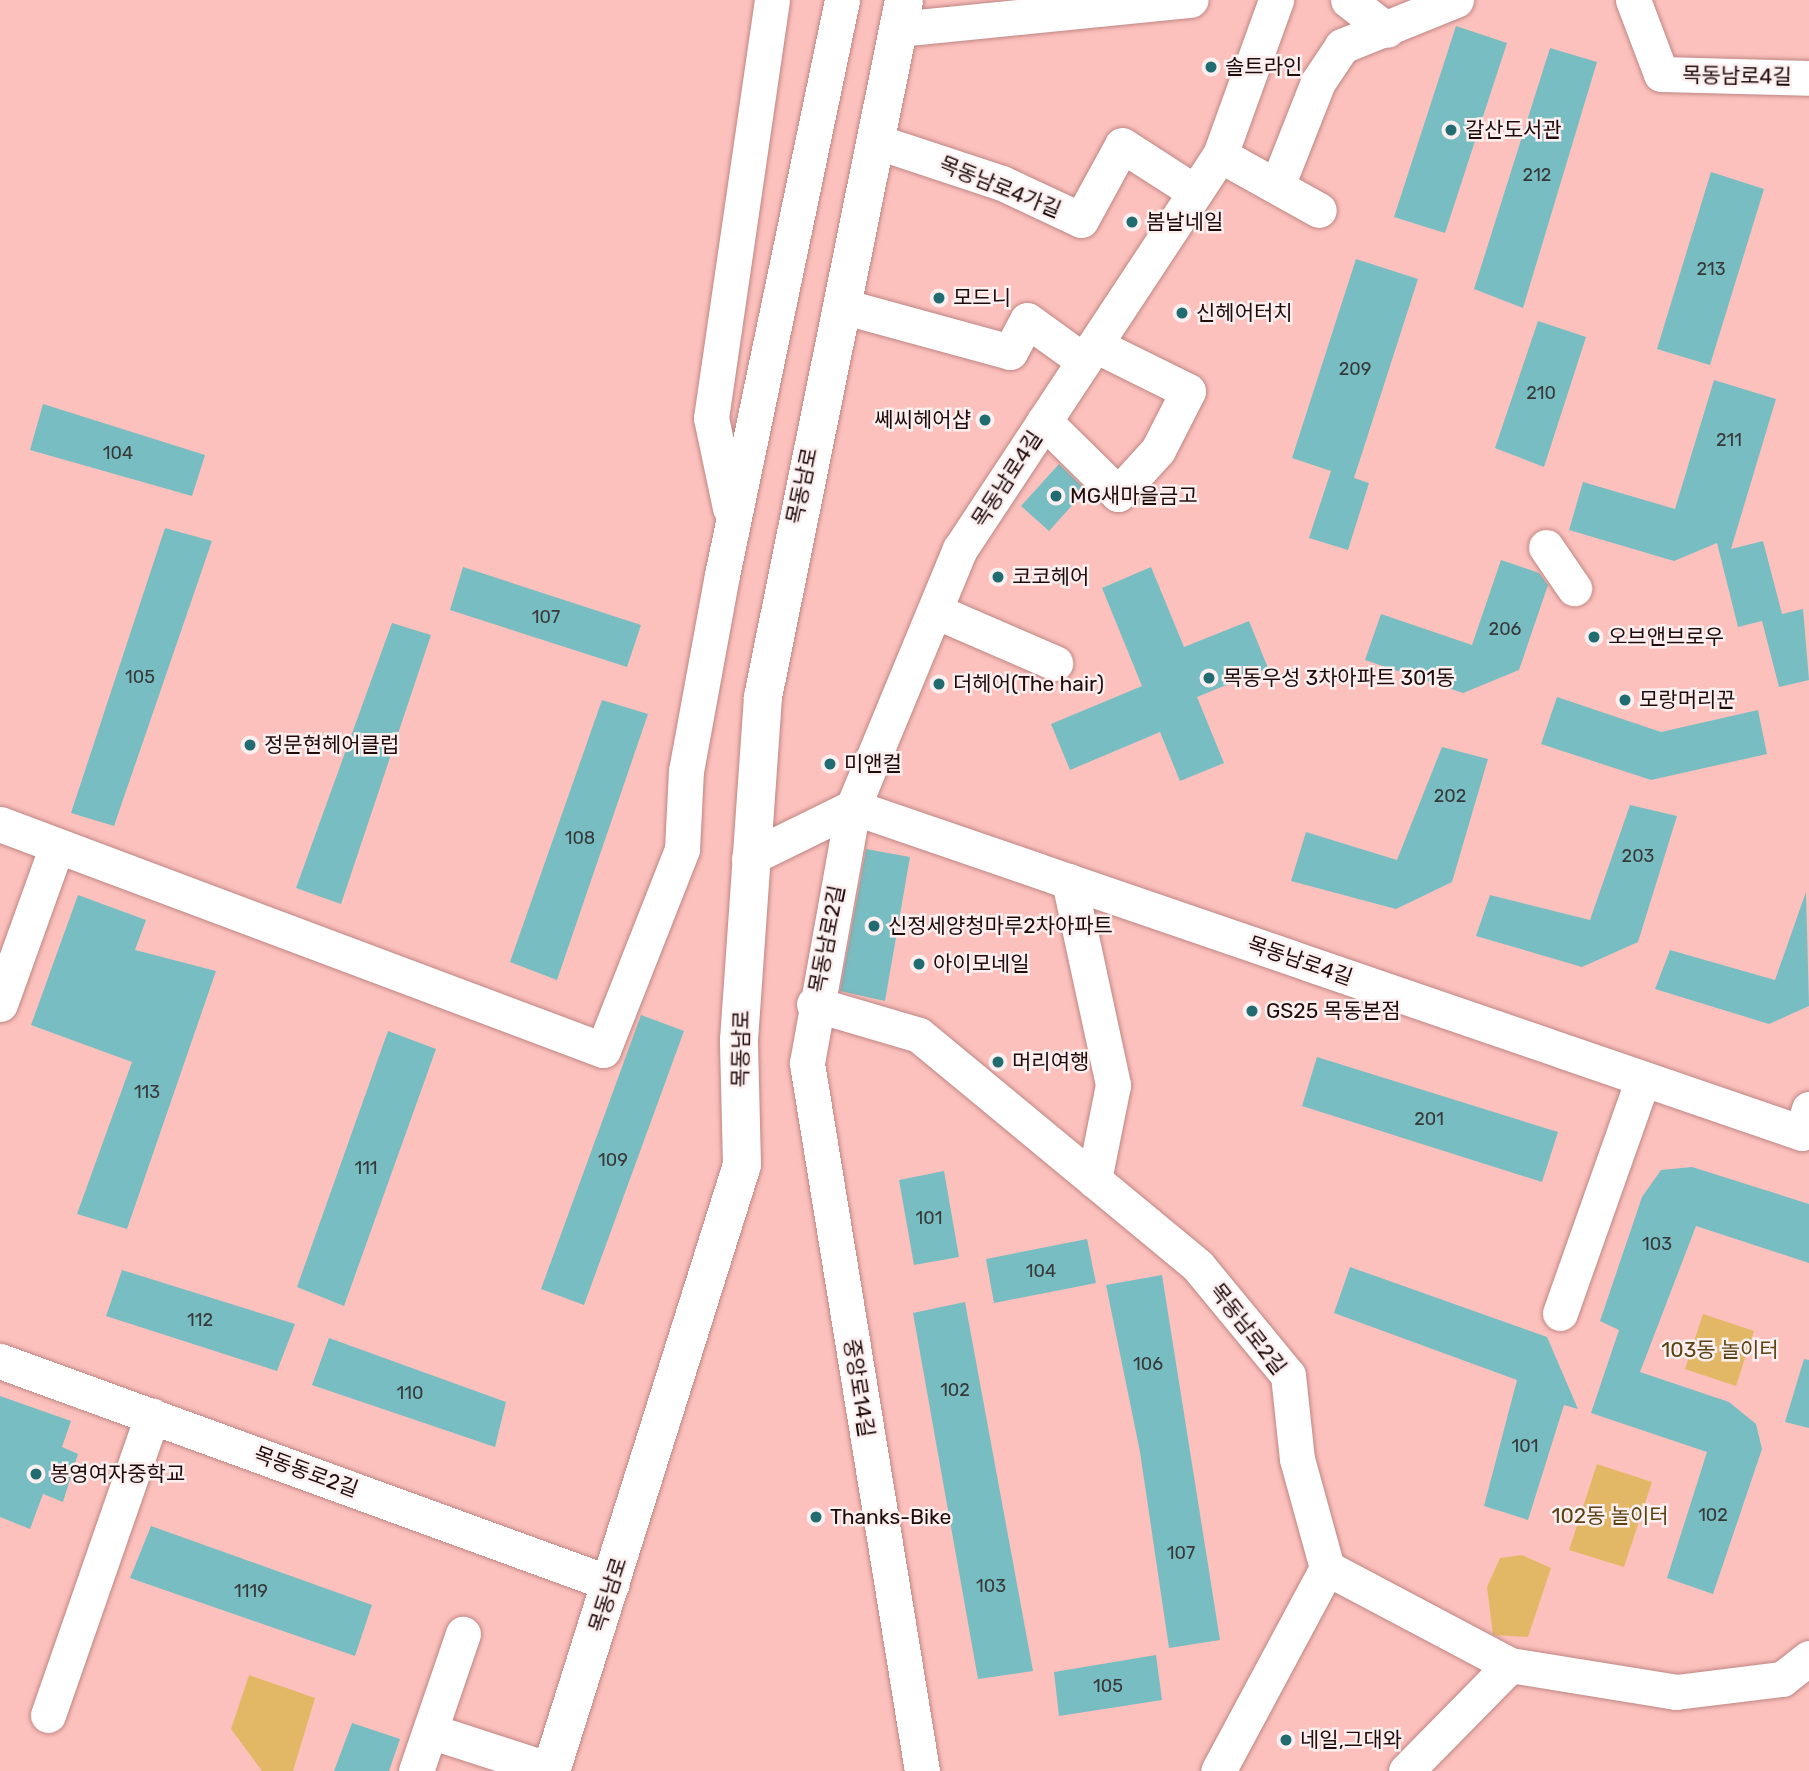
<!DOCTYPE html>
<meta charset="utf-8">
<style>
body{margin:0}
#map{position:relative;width:1809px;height:1771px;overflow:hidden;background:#fdc1bd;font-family:Rubik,"Noto Sans KR",sans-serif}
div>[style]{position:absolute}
.green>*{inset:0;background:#e2b867}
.building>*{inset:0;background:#78bdc2}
.roads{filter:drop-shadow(0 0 2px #be8683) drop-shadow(0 0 2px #be8683)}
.minor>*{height:35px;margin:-17.5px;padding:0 17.5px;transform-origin:17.5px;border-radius:17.5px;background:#fff}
.major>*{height:38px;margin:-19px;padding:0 19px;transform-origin:19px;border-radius:19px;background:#fff}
.dots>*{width:19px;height:19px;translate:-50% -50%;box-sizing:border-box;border:4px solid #fcefef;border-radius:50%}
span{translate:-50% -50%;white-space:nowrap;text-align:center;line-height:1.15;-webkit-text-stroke:5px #fcefef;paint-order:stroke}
.number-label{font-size:18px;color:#363839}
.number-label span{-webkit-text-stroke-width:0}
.poi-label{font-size:21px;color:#200b0b}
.left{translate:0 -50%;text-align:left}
.right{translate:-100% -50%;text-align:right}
.street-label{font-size:21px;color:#200b0b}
.park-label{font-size:21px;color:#594314}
</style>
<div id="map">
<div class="green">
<i style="clip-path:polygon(1703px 1314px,1754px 1331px,1736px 1386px,1685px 1369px)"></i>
<i style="clip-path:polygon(1597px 1464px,1652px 1482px,1624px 1567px,1569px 1550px)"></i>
<i style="clip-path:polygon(1522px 1555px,1551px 1568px,1528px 1637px,1493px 1635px,1487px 1587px,1500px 1558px)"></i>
<i style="clip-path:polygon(249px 1675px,315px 1698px,293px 1771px,262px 1771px,231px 1729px)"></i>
</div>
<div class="building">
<i style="clip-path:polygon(1456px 26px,1507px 43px,1445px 233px,1394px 217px)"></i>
<i style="clip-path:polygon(1550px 48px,1597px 62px,1523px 308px,1474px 289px)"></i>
<i style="clip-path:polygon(1711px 172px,1764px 189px,1710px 365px,1657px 349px)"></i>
<i style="clip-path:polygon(1356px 259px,1418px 279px,1354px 478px,1369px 483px,1348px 550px,1309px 538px,1331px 471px,1292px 458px)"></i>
<i style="clip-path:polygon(1538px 321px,1586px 337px,1544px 467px,1495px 448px)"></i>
<i style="clip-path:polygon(1714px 380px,1776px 399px,1731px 549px,1763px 541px,1782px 614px,1803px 609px,1809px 680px,1779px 687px,1762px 621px,1738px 627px,1717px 543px,1674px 561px,1569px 530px,1583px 482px,1675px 509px)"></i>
<i style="clip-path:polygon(43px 404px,205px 455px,192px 496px,30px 450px)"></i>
<i style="clip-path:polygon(1059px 464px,1086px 490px,1049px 531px,1021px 506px)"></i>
<i style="clip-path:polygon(165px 528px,212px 541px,114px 826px,71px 813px)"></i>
<i style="clip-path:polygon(1501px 560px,1539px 573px,1548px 585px,1519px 670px,1463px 693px,1365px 660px,1381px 614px,1472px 645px)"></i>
<i style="clip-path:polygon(463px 567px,641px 625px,627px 667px,450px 610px)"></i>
<i style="clip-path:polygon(1151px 567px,1184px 647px,1249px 621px,1268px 668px,1197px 697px,1224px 763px,1180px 781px,1160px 732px,1070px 770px,1051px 724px,1142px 686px,1102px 588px)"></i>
<i style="clip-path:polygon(392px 623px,431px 635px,341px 904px,296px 888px)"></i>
<i style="clip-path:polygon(1557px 697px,1661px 732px,1758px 710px,1767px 754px,1651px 780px,1541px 744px)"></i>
<i style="clip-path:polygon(602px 700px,648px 714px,557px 980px,510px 962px)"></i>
<i style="clip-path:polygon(1442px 747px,1488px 759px,1452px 882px,1396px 909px,1291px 881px,1306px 832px,1397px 860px)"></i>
<i style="clip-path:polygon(1630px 805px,1677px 816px,1638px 942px,1582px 967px,1476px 936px,1490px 895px,1590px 920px)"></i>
<i style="clip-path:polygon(866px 849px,910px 857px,885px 1001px,840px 991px)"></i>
<i style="clip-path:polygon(1806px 892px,1809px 1006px,1769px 1024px,1655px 989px,1670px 950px,1775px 980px)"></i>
<i style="clip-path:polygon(78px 895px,146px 920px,135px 950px,216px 971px,127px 1229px,77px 1214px,132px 1062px,31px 1025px)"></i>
<i style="clip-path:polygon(641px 1015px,684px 1031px,584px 1305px,541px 1289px)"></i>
<i style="clip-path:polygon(388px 1031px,436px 1049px,344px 1306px,297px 1287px)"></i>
<i style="clip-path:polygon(1317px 1057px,1558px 1132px,1542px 1182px,1302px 1106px)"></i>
<i style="clip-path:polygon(1692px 1167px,1809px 1204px,1809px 1263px,1696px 1226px,1640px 1372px,1729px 1402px,1756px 1424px,1762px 1449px,1713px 1594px,1667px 1578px,1707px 1452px,1591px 1413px,1619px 1330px,1600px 1321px,1642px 1197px,1661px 1170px)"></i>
<i style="clip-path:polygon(944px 1171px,959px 1257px,914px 1265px,899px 1180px)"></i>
<i style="clip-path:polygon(1087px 1239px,1096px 1283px,994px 1303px,986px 1259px)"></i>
<i style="clip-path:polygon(1350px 1267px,1547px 1337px,1578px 1409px,1564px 1405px,1528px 1520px,1484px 1506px,1517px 1380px,1334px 1313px)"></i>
<i style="clip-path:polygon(122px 1270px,295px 1324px,277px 1371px,106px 1316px)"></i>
<i style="clip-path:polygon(1162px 1275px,1220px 1640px,1169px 1648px,1140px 1452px,1106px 1285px)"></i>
<i style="clip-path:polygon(965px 1302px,1033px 1671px,978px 1679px,913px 1313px)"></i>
<i style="clip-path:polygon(329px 1338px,506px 1402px,495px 1447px,312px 1385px)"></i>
<i style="clip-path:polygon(1804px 1359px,1809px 1360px,1809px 1428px,1785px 1422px)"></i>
<i style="clip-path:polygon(0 1396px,71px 1421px,62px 1447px,78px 1454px,63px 1502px,43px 1494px,30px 1529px,0 1517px)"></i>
<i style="clip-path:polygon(151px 1526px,372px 1605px,355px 1656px,130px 1578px)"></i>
<i style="clip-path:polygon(1156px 1655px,1162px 1700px,1059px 1716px,1054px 1672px)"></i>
<i style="clip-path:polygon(352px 1723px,400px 1739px,389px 1771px,334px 1771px)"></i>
</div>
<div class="roads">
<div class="minor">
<i style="left:1348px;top:0;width:49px;rotate:37.6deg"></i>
<i style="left:1633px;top:0;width:79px;rotate:69.3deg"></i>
<i style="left:1661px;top:74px;width:148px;rotate:1.5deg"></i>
<i style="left:898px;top:29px;width:294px;rotate:-5.7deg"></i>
<i style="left:875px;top:141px;width:134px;rotate:18.3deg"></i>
<i style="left:1002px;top:183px;width:87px;rotate:25.1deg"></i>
<i style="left:1081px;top:220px;width:85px;rotate:-61.3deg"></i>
<i style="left:1122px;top:145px;width:87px;rotate:32.8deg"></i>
<i style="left:1220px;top:155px;width:113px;rotate:29.1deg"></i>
<i style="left:1277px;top:186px;width:112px;rotate:-68.5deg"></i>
<i style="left:1318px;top:82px;width:43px;rotate:-56.3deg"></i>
<i style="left:1342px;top:46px;width:123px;rotate:-22deg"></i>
<i style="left:842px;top:306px;width:174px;rotate:15.3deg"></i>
<i style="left:1010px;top:352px;width:36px;rotate:-62deg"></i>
<i style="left:1027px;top:320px;width:70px;rotate:35.7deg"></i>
<i style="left:1044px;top:421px;width:104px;rotate:44.6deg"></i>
<i style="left:1118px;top:494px;width:59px;rotate:-47.7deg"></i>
<i style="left:1158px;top:450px;width:66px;rotate:-63deg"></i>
<i style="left:1188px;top:391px;width:104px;rotate:-153.7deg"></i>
<i style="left:730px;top:508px;width:92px;rotate:-101.9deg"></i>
<i style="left:711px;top:418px;width:422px;rotate:-81.7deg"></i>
<i style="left:1546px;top:547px;width:50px;rotate:55.7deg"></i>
<i style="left:935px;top:611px;width:131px;rotate:23.4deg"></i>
<i style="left:0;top:824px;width:644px;rotate:20.55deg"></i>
<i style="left:603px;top:1050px;width:216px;rotate:-68.5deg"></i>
<i style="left:682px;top:849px;width:78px;rotate:-87.1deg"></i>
<i style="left:686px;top:771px;width:199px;rotate:-79.6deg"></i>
<i style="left:722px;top:575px;width:587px;rotate:-78.21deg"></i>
<i style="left:749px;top:858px;width:116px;rotate:-26.1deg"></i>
<i style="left:853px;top:807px;width:1003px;rotate:18.96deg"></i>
<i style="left:1802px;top:1133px;width:25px;rotate:-74deg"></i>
<i style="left:1069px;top:881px;width:209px;rotate:77.8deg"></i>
<i style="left:1113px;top:1085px;width:97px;rotate:101.3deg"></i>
<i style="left:0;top:1004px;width:168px;rotate:-70.2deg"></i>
<i style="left:814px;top:1004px;width:109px;rotate:16.4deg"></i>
<i style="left:919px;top:1035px;width:362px;rotate:39.6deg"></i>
<i style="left:1198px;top:1266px;width:141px;rotate:50.5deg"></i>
<i style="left:1288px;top:1375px;width:84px;rotate:83.9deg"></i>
<i style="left:1297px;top:1459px;width:113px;rotate:74.6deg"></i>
<i style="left:1327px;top:1568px;width:230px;rotate:118.2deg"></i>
<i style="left:1560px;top:1313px;width:248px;rotate:-70.5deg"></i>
<i style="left:0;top:1361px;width:651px;rotate:20.02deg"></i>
<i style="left:1327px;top:1568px;width:207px;rotate:27.9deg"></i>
<i style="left:48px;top:1715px;width:317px;rotate:-70.8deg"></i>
<i style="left:430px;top:1731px;width:127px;rotate:17.9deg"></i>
<i style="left:416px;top:1771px;width:145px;rotate:-71.1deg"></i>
<i style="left:922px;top:1771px;width:717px;rotate:-99.23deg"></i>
<i style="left:807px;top:1063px;width:260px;rotate:-79.8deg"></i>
<i style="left:853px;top:807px;width:279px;rotate:-67.5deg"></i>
<i style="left:960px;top:549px;width:472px;rotate:-56.6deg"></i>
<i style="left:1220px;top:155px;width:165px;rotate:-70.1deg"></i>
<i style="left:1406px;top:1771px;width:148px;rotate:-45.5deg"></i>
<i style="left:1510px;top:1665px;width:168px;rotate:9.2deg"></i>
<i style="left:1676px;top:1692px;width:107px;rotate:-7deg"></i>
<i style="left:1782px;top:1679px;width:34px;rotate:-38deg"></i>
</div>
<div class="major">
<i style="left:551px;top:1771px;width:635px;rotate:-72.51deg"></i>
<i style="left:742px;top:1165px;width:125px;rotate:-91.4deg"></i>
<i style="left:739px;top:1040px;width:344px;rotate:-86deg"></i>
<i style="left:763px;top:697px;width:711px;rotate:-78.56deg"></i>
</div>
</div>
<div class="dots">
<i style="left:1211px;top:67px;background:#206c71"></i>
<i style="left:1451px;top:130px;background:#206c71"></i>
<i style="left:1132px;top:222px;background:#206c71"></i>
<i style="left:939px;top:298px;background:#206c71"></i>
<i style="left:1182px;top:313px;background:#206c71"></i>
<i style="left:985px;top:420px;background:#206c71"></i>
<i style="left:1056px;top:496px;background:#206c71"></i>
<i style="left:998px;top:577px;background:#206c71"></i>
<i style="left:1594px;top:637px;background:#206c71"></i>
<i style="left:1209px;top:678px;background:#206c71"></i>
<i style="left:939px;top:684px;background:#206c71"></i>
<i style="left:1625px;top:700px;background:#206c71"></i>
<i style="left:250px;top:745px;background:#206c71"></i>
<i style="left:830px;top:764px;background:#206c71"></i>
<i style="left:874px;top:926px;background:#206c71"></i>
<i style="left:919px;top:964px;background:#206c71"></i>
<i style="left:1252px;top:1011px;background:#206c71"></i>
<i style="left:998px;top:1062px;background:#206c71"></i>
<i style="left:36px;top:1474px;background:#206c71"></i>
<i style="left:816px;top:1517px;background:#206c71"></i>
<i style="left:1286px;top:1740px;background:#206c71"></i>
</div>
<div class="number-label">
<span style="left:1537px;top:175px">212</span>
<span style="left:1711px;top:269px">213</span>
<span style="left:1355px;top:369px">209</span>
<span style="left:1541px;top:393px">210</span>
<span style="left:1729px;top:440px">211</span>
<span style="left:118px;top:453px">104</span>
<span style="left:546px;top:617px">107</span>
<span style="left:1505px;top:629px">206</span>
<span style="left:140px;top:677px">105</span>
<span style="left:1450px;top:796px">202</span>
<span style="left:580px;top:838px">108</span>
<span style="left:1638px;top:856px">203</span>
<span style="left:147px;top:1092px">113</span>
<span style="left:1429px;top:1119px">201</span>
<span style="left:613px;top:1160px">109</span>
<span style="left:366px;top:1168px">111</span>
<span style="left:929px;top:1218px">101</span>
<span style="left:1657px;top:1244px">103</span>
<span style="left:1041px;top:1271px">104</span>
<span style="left:200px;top:1320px">112</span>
<span style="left:1148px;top:1364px">106</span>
<span style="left:955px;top:1390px">102</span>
<span style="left:410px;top:1393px">110</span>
<span style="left:1525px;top:1446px">101</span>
<span style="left:1713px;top:1515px">102</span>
<span style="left:1181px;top:1553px">107</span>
<span style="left:991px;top:1586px">103</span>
<span style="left:251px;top:1591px">1119</span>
<span style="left:1108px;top:1686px">105</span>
</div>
<div class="poi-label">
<span class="left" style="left:1225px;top:67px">솔트라인</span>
<span class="left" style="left:1465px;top:130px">갈산도서관</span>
<span class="left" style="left:1146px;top:222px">봄날네일</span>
<span class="left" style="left:953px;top:298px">모드니</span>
<span class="left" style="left:1196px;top:313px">신헤어터치</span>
<span class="right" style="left:971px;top:420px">쎄씨헤어샵</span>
<span class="left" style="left:1070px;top:496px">MG새마을금고</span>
<span class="left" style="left:1012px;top:577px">코코헤어</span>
<span class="left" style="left:1608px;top:637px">오브앤브로우</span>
<span class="left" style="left:1223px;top:678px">목동우성 3차아파트 301동</span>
<span class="left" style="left:953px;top:684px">더헤어(The hair)</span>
<span class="left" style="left:1639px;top:700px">모랑머리꾼</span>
<span class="left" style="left:264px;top:745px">정문현헤어클럽</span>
<span class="left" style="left:844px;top:764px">미앤컬</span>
<span class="left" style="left:888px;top:926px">신정세양청마루2차아파트</span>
<span class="left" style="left:933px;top:964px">아이모네일</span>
<span class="left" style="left:1266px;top:1011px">GS25 목동본점</span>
<span class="left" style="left:1012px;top:1062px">머리여행</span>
<span class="left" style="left:50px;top:1474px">봉영여자중학교</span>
<span class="left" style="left:830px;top:1517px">Thanks-Bike</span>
<span class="left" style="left:1300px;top:1740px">네일,그대와</span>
</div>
<div class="street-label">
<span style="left:1737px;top:76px;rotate:1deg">목동남로4길</span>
<span style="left:1000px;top:187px;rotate:22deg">목동남로4가길</span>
<span style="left:1007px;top:479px;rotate:-57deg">목동남로4길</span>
<span style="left:802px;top:486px;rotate:-78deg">목동남로</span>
<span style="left:827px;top:939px;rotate:-79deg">목동남로2길</span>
<span style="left:1300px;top:961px;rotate:19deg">목동남로4길</span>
<span style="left:741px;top:1049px;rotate:-89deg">목동남로</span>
<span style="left:1248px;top:1329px;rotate:52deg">목동남로2길</span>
<span style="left:859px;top:1388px;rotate:81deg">중앙로14길</span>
<span style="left:306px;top:1472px;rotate:20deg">목동동로2길</span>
<span style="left:608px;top:1595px;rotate:-72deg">목동남로</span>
</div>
<div class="park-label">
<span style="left:1720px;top:1350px">103동 놀이터</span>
<span style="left:1610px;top:1516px">102동 놀이터</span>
</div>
</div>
